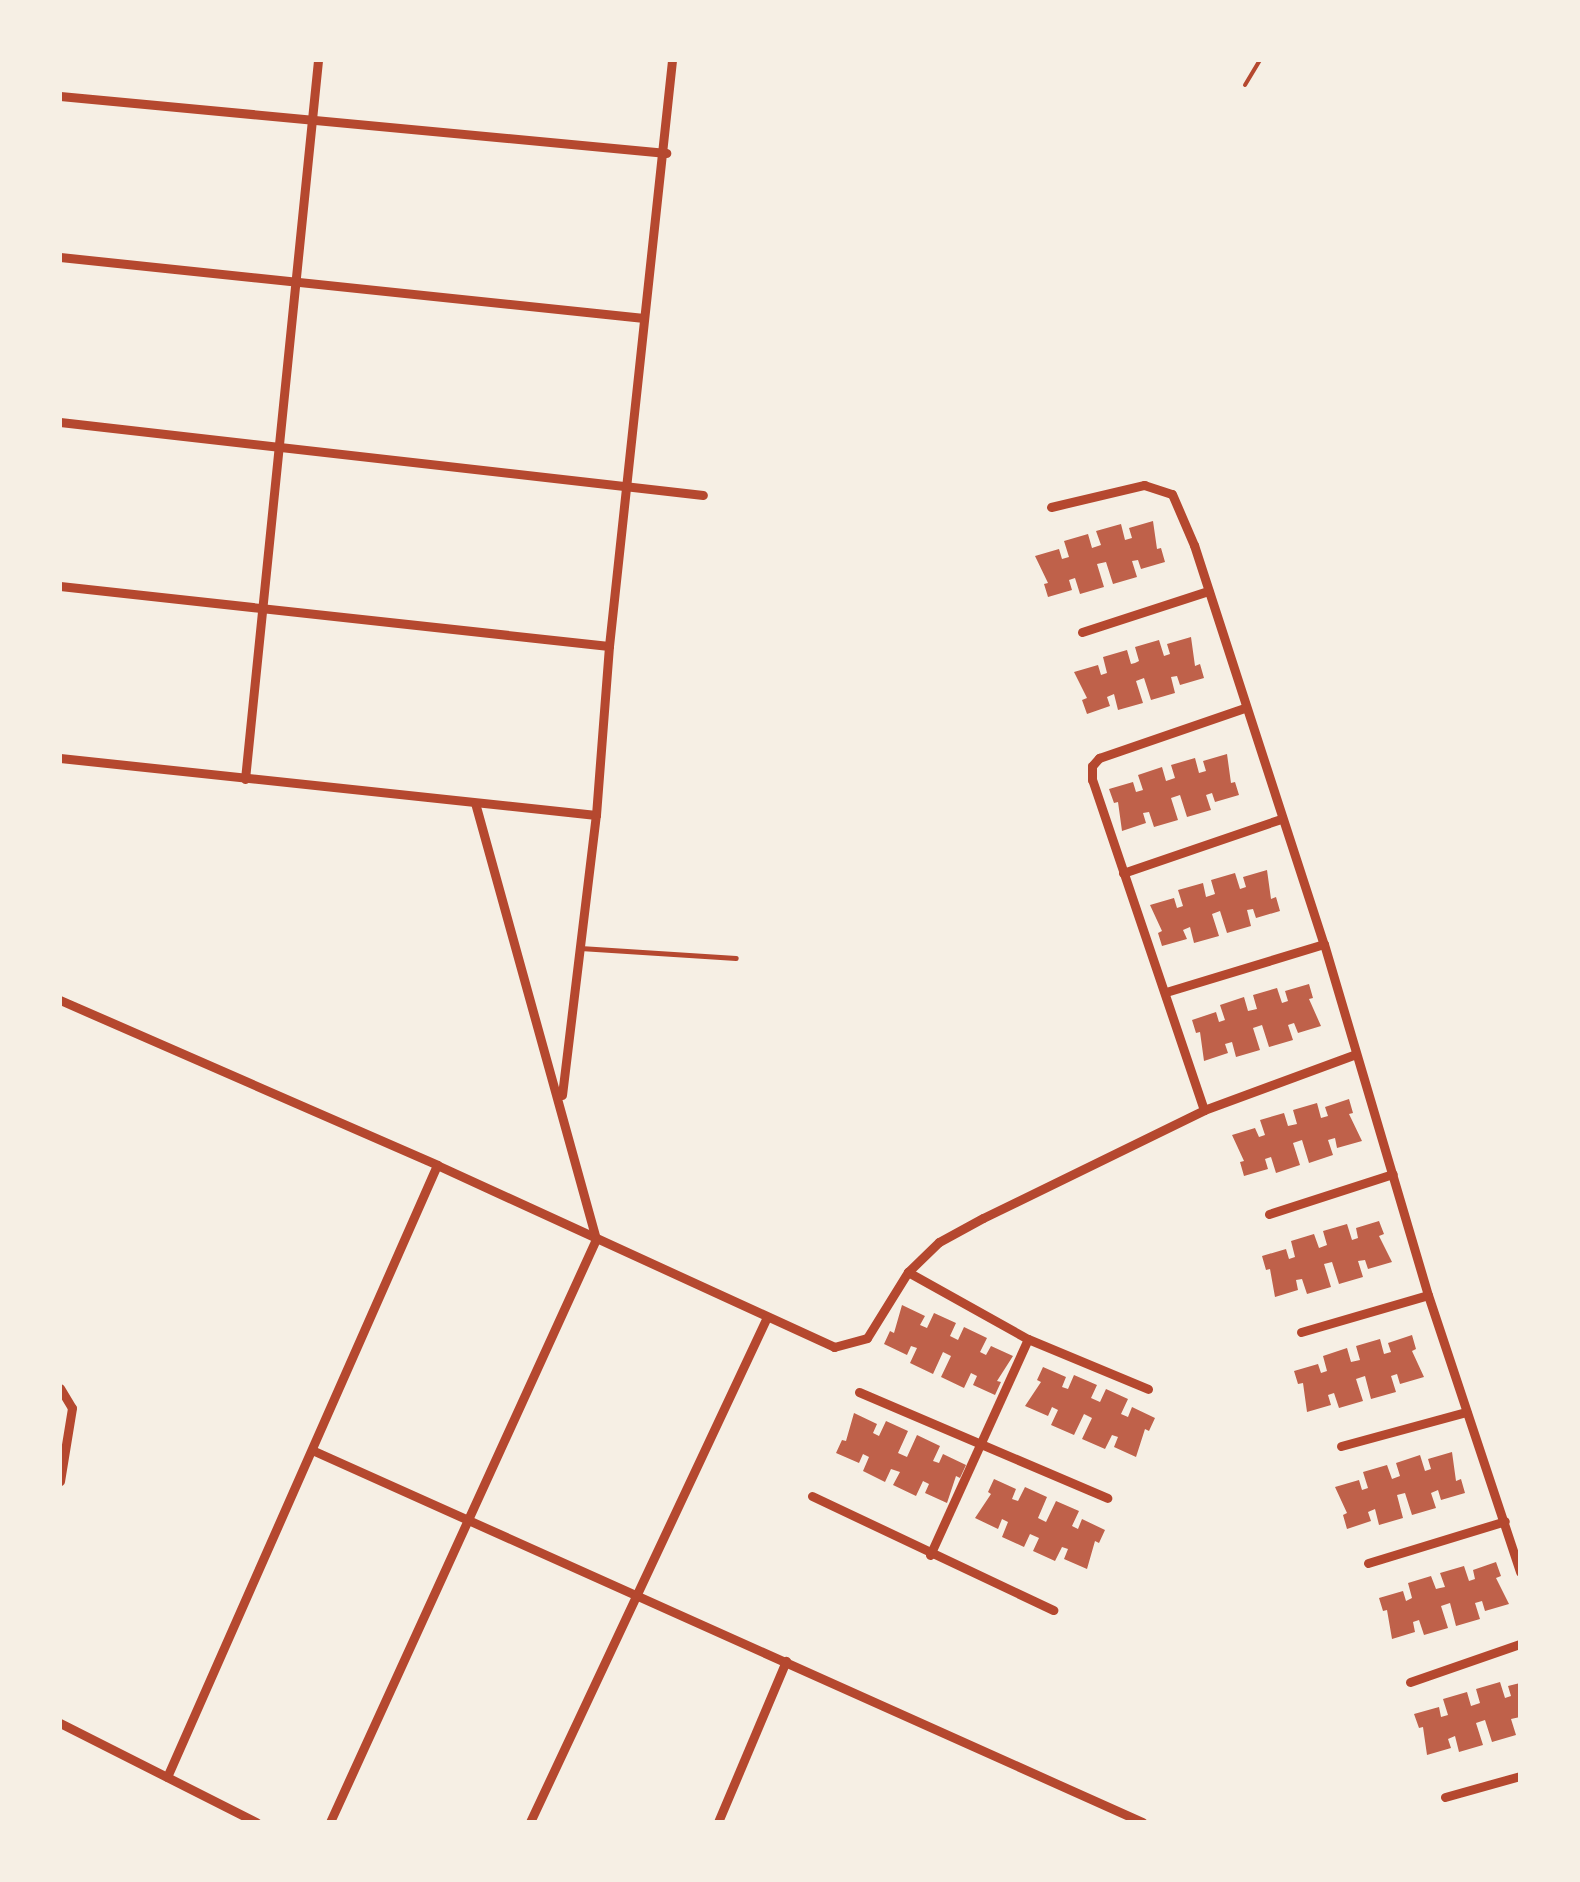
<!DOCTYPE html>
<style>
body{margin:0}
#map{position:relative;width:1580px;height:1882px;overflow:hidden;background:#f6efe4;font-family:"Sofia Sans Condensed",sans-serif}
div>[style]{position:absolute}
.building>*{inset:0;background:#bf614a}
.path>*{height:4px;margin:-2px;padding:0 2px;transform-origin:2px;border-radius:2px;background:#b5482f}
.service>*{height:5px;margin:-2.5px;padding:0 2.5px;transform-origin:2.5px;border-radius:2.5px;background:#b5482f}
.minor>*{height:9px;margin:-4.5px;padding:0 4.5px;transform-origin:4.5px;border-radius:4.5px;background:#b5482f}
span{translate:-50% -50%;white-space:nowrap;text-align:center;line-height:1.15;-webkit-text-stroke:10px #f6efe4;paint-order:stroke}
.frame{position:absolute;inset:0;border:62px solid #f6efe4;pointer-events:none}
</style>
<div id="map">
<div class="building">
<i style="clip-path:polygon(1153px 521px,1157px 549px,1161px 548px,1165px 562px,1141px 569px,1138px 560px,1132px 561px,1137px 577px,1113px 584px,1106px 562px,1097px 564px,1104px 587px,1080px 594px,1075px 578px,1069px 580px,1072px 590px,1048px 597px,1044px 584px,1048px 583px,1035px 556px,1059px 549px,1062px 559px,1069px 557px,1064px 541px,1088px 534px,1092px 548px,1101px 545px,1096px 531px,1121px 524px,1125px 540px,1132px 538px,1129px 528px)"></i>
<i style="clip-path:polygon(1191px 637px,1195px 666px,1200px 664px,1204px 678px,1180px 685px,1177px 676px,1171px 677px,1175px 693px,1151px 700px,1144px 678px,1136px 681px,1143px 703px,1118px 710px,1114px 694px,1107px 697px,1110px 706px,1087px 714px,1082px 700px,1087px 698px,1074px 672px,1098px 665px,1101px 675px,1107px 673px,1103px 657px,1127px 650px,1131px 664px,1135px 663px,1139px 661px,1135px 647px,1159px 640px,1164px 656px,1170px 654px,1167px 644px)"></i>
<i style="clip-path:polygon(1227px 754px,1231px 783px,1235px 782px,1239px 795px,1215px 802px,1212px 793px,1206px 795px,1211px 810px,1187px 817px,1180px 795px,1171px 798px,1178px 820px,1154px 827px,1149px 812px,1143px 813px,1146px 823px,1122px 831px,1118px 802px,1114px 803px,1109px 789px,1133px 782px,1136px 792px,1143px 790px,1138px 775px,1162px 767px,1166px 781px,1175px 778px,1171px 765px,1195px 758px,1199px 773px,1206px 771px,1203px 761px)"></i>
<i style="clip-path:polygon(1267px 870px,1271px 899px,1276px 897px,1280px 911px,1256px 918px,1253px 909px,1247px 910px,1251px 926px,1227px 933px,1220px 911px,1212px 914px,1219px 936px,1194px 943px,1190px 927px,1183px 930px,1187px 939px,1162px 946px,1158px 933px,1162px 931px,1150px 905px,1174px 898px,1177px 908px,1183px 906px,1178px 890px,1203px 883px,1206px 897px,1215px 894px,1211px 880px,1235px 873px,1240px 889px,1246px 887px,1243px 877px)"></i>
<i style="clip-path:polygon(1309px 984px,1313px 998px,1309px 999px,1321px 1026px,1298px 1033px,1294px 1023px,1288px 1025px,1293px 1040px,1269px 1047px,1262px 1025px,1253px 1028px,1260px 1050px,1236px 1057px,1232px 1042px,1225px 1044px,1228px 1053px,1204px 1061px,1200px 1032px,1196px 1033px,1192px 1020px,1216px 1012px,1219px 1022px,1225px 1020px,1220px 1005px,1244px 997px,1248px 1011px,1257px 1009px,1253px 995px,1277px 988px,1282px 1003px,1288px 1001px,1285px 991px)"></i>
<i style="clip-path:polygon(1349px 1099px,1353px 1113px,1349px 1114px,1362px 1141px,1337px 1148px,1335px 1138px,1328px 1140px,1333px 1155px,1309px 1163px,1302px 1140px,1293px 1143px,1300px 1165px,1276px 1173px,1271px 1157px,1265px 1159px,1268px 1169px,1244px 1176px,1240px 1162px,1244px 1161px,1232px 1135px,1255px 1128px,1259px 1137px,1265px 1135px,1260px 1120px,1284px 1113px,1288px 1126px,1297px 1124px,1293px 1110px,1317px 1103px,1321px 1118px,1328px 1116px,1325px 1107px)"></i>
<i style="clip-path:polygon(1379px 1221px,1384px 1234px,1379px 1236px,1392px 1262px,1368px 1269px,1365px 1260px,1358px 1261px,1363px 1277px,1339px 1284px,1332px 1262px,1324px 1264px,1331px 1287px,1307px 1294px,1302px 1279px,1296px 1280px,1298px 1290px,1275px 1297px,1270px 1269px,1266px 1270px,1262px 1256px,1286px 1249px,1289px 1259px,1295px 1257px,1291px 1241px,1314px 1234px,1319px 1248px,1327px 1245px,1323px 1231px,1347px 1224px,1352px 1240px,1358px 1238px,1356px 1228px)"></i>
<i style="clip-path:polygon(902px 1305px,925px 1316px,920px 1325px,927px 1328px,934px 1313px,956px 1323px,950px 1336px,958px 1340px,964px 1327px,987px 1338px,980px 1352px,986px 1355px,991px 1346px,1013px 1356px,997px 1381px,1001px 1382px,995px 1395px,973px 1385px,977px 1376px,971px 1373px,964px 1388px,941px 1377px,951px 1356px,943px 1352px,933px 1374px,910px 1363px,917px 1348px,911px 1346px,907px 1355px,884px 1344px,890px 1331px,894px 1333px)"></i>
<i style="clip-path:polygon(1412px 1335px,1416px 1349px,1412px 1351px,1424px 1377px,1400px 1384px,1397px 1374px,1391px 1376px,1396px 1392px,1371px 1399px,1365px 1376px,1356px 1379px,1363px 1401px,1339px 1408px,1334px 1393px,1328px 1395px,1331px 1405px,1307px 1412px,1303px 1383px,1298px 1384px,1294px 1371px,1318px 1364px,1321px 1373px,1327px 1371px,1323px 1356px,1347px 1348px,1351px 1362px,1360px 1360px,1356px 1346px,1380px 1339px,1384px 1354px,1391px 1352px,1388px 1343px)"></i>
<i style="clip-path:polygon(1043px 1367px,1066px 1377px,1062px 1387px,1068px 1389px,1074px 1375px,1097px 1385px,1091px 1398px,1100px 1402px,1106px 1389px,1128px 1399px,1121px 1414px,1128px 1417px,1132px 1407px,1155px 1418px,1149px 1431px,1145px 1429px,1136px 1457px,1114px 1447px,1118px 1437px,1112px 1435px,1105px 1449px,1082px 1439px,1092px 1418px,1084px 1414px,1074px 1435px,1051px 1425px,1058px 1410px,1052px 1407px,1048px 1416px,1025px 1406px,1041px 1382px,1037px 1380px)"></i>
<i style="clip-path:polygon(854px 1413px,877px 1424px,873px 1433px,879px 1436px,886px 1421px,908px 1431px,898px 1453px,907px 1457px,917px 1435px,940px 1446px,933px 1461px,939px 1463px,943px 1454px,966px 1465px,960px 1478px,956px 1476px,947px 1503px,925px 1493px,929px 1484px,923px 1481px,916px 1496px,893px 1485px,900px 1472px,891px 1469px,885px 1482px,863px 1471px,869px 1457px,863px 1454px,859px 1463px,836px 1453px,842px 1440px,846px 1441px)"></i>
<i style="clip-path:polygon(1452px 1452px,1456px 1481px,1461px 1479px,1465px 1493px,1441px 1500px,1438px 1490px,1431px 1493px,1436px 1508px,1412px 1515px,1405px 1493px,1397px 1495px,1403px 1518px,1379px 1525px,1375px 1509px,1368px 1512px,1371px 1521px,1347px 1529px,1343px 1515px,1347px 1513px,1335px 1487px,1359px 1480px,1362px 1490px,1368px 1488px,1363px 1472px,1387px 1465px,1392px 1479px,1400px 1476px,1396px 1463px,1420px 1455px,1425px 1471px,1431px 1469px,1428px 1459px)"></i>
<i style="clip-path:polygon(994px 1479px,1016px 1489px,1012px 1499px,1018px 1501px,1025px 1487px,1047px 1497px,1038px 1518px,1046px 1522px,1056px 1501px,1079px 1511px,1072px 1526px,1078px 1529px,1082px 1519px,1105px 1530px,1099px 1543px,1095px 1541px,1087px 1569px,1064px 1559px,1068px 1549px,1062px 1547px,1055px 1561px,1033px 1551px,1039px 1538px,1030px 1534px,1024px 1547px,1002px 1537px,1008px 1522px,1002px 1519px,998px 1529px,975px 1518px,991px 1494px,988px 1492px)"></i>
<i style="clip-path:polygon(1496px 1562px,1501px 1576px,1496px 1578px,1509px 1604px,1485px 1611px,1482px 1601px,1475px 1603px,1480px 1619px,1456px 1626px,1450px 1603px,1441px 1606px,1448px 1628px,1424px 1635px,1419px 1620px,1413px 1622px,1415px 1632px,1392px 1639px,1387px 1610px,1383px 1611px,1379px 1598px,1403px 1591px,1406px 1601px,1412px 1598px,1408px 1583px,1431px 1576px,1436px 1589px,1440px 1588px,1445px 1587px,1440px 1573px,1464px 1566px,1469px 1581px,1475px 1579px,1473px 1570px)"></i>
<i style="clip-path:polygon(1500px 1682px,1505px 1698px,1511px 1696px,1508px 1686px,1520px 1683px,1520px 1717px,1511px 1719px,1516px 1735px,1492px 1742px,1485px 1720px,1476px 1723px,1483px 1745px,1459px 1752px,1455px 1736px,1448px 1739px,1451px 1748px,1427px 1755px,1423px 1727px,1419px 1728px,1414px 1714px,1439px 1707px,1441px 1717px,1448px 1715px,1443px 1699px,1467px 1692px,1471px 1706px,1480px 1703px,1476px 1689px)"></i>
</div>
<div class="path">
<i style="left:1245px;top:85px;width:29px;rotate:-59deg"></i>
</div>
<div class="service">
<i style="left:580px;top:948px;width:156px;rotate:3.7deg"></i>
</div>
<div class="minor">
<i style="left:60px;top:96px;width:609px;rotate:5.37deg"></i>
<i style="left:60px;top:257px;width:587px;rotate:5.96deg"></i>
<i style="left:60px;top:422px;width:647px;rotate:6.48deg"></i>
<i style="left:1051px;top:507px;width:96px;rotate:-13.3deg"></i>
<i style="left:1144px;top:485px;width:29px;rotate:18deg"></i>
<i style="left:1172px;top:494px;width:56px;rotate:66.7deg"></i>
<i style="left:1194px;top:545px;width:420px;rotate:72deg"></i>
<i style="left:1324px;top:944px;width:366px;rotate:73.5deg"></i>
<i style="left:1428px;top:1295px;width:292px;rotate:71.6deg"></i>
<i style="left:60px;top:586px;width:552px;rotate:6.24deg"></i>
<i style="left:1082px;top:632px;width:133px;rotate:-18deg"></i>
<i style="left:60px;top:758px;width:539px;rotate:6.07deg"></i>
<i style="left:245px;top:779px;width:723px;rotate:-84.2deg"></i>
<i style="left:1123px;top:873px;width:167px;rotate:-18.9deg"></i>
<i style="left:1166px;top:992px;width:165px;rotate:-16.9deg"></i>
<i style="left:60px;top:1000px;width:412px;rotate:23.6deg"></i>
<i style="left:437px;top:1165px;width:437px;rotate:24.6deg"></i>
<i style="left:834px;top:1347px;width:34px;rotate:-15deg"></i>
<i style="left:867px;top:1338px;width:78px;rotate:-58.2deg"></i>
<i style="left:908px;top:1272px;width:43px;rotate:-44.1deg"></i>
<i style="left:939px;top:1242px;width:50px;rotate:-28.6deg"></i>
<i style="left:983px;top:1218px;width:246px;rotate:-26deg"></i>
<i style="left:1204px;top:1110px;width:162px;rotate:-20.2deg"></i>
<i style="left:562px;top:1095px;width:282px;rotate:-83.1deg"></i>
<i style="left:596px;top:815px;width:169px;rotate:-85.6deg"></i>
<i style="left:609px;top:646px;width:589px;rotate:-83.86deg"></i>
<i style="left:1204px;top:1110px;width:348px;rotate:-108.7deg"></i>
<i style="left:1092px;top:780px;width:14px;rotate:-90deg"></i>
<i style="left:1092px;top:766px;width:11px;rotate:-49deg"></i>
<i style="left:1099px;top:758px;width:153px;rotate:-19deg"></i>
<i style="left:1269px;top:1214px;width:130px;rotate:-17.9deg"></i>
<i style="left:908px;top:1272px;width:137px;rotate:29.2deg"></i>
<i style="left:1028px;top:1339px;width:130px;rotate:22.6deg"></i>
<i style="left:1301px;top:1332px;width:132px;rotate:-16.2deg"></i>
<i style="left:60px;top:1388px;width:23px;rotate:59deg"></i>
<i style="left:72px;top:1408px;width:74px;rotate:99.3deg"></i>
<i style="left:859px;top:1392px;width:270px;rotate:23.1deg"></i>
<i style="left:1341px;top:1446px;width:130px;rotate:-15.2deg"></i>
<i style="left:312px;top:1450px;width:910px;rotate:24.14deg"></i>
<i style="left:812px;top:1496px;width:267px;rotate:25.3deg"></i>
<i style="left:930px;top:1555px;width:237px;rotate:-65.6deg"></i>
<i style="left:1368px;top:1563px;width:143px;rotate:-17deg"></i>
<i style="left:1410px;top:1682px;width:116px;rotate:-19.1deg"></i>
<i style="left:60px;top:1723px;width:220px;rotate:26.8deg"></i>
<i style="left:167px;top:1777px;width:669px;rotate:-66.19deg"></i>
<i style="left:1445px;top:1797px;width:78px;rotate:-15.6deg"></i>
<i style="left:330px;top:1822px;width:641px;rotate:-65.47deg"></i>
<i style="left:596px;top:1239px;width:452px;rotate:-105.5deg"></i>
<i style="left:530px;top:1822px;width:558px;rotate:-64.86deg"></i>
<i style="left:718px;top:1822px;width:175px;rotate:-67.1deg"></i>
</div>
<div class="frame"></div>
</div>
